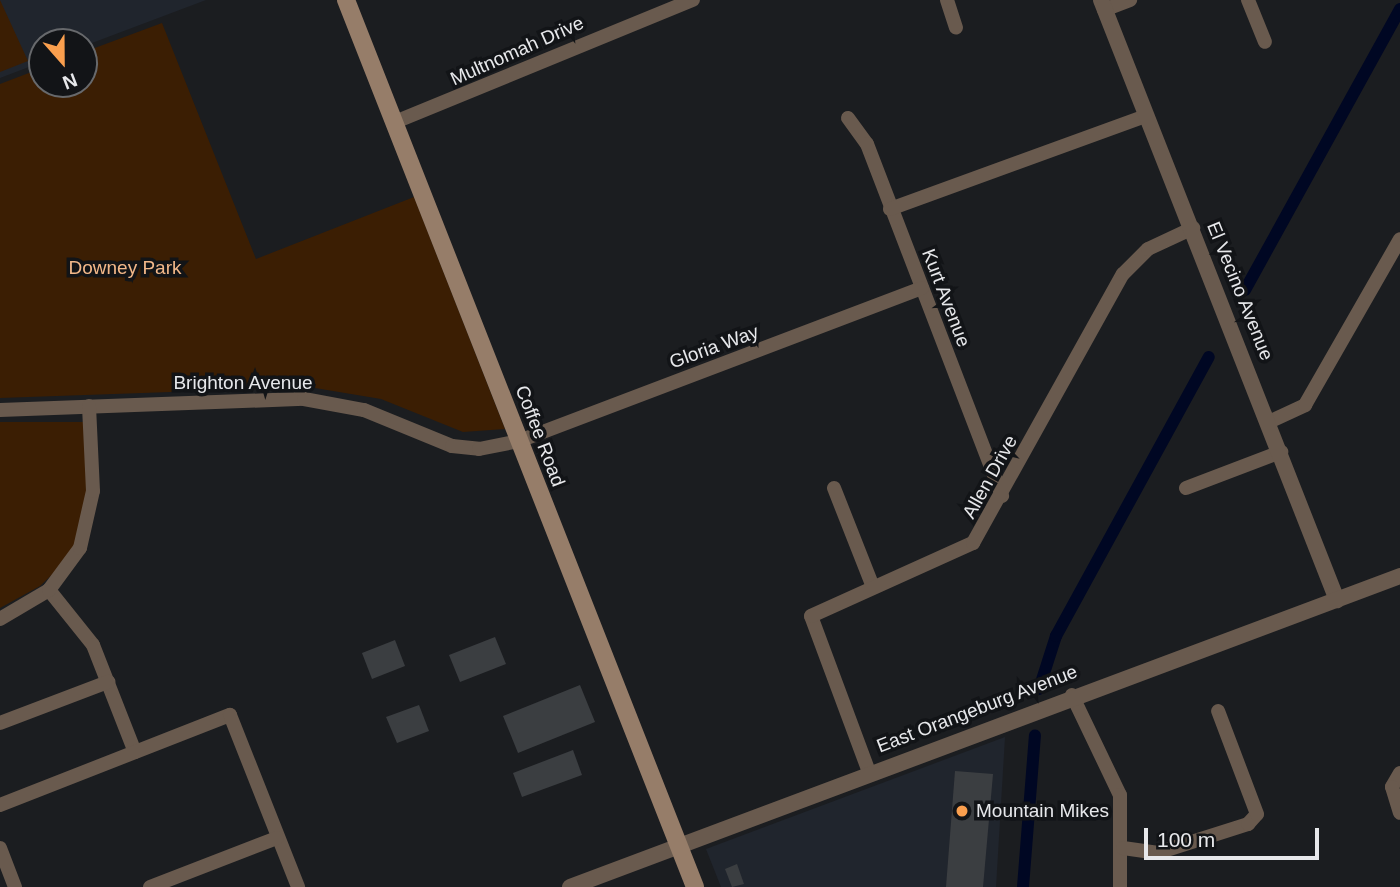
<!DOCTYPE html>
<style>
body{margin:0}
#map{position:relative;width:1400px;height:887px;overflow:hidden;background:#1b1d20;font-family:Helvetica,sans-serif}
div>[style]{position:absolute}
.built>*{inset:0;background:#20252d}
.green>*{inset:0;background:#3b1e03}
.canal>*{height:12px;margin:-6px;padding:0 6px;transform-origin:6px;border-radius:6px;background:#000723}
.building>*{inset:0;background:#3b3e41}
.minor>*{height:14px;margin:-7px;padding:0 7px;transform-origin:7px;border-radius:7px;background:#695a4e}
.tertiary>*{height:16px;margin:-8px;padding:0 8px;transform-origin:8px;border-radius:8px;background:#695a4e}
.secondary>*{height:18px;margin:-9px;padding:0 9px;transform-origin:9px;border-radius:9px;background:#967d69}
.dots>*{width:19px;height:19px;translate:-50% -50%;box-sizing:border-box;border:4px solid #121417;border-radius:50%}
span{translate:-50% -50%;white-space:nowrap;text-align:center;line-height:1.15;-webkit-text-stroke:7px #121417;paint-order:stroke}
.street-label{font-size:19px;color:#e7e8eb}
.park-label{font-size:19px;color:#f3b889}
.poi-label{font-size:19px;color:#e7e8eb}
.left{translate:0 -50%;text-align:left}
.north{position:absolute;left:28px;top:28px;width:70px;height:70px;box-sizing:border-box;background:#121417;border:2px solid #67696c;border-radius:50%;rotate:159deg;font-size:19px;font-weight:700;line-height:28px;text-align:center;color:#e7e8eb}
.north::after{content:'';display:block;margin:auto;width:24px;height:32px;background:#fa9f4e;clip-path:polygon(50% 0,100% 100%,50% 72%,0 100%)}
.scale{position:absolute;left:1144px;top:828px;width:175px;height:32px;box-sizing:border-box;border:4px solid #e7e8eb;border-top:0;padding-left:9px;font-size:21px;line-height:24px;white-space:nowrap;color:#e7e8eb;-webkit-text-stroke:5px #121417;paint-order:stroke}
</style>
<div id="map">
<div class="built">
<i style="clip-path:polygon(0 0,206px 0,84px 46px,42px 42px,42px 62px,0 78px)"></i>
<i style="clip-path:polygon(1005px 737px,996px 887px,721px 887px,706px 849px)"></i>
</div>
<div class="green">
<i style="clip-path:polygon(0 0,28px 61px,0 72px)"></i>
<i style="clip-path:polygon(162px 23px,256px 259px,414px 197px,505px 429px,463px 432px,381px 399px,309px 387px,0 398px,0 84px,42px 68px,42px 84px,84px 84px,84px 52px)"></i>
<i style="clip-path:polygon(0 422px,84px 422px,88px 504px,82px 537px,65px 562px,40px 586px,0 608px)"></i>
</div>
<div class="canal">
<i style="left:1245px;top:290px;width:321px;rotate:-61.1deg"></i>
<i style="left:1039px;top:689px;width:56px;rotate:-72.2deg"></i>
<i style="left:1056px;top:636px;width:318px;rotate:-61.3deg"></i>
<i style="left:1023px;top:887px;width:152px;rotate:-85.5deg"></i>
</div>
<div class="building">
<i style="clip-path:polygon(495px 637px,506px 664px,460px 682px,449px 655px)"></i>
<i style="clip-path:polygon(395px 640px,405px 666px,372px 679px,362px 653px)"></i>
<i style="clip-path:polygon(580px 685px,595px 722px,518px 753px,503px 716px)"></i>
<i style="clip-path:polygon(419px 705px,429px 731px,397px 743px,386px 717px)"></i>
<i style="clip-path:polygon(573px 750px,582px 775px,522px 797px,513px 773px)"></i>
<i style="clip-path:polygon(955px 771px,993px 774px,983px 887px,946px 887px)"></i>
<i style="clip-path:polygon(737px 864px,744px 884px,732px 887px,725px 869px)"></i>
</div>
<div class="minor">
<i style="left:947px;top:0;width:29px;rotate:72deg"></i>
<i style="left:1248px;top:0;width:45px;rotate:68deg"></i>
<i style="left:1104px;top:10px;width:28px;rotate:-21deg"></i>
<i style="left:848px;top:118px;width:32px;rotate:54deg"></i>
<i style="left:867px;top:144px;width:377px;rotate:69deg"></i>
<i style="left:395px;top:122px;width:322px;rotate:-22.3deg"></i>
<i style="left:890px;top:209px;width:272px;rotate:-20deg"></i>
<i style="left:0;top:410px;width:304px;rotate:-2.1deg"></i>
<i style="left:304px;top:399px;width:61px;rotate:10.4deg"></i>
<i style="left:364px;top:410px;width:95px;rotate:22.2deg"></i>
<i style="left:452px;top:446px;width:27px;rotate:6deg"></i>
<i style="left:479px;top:449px;width:41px;rotate:-11.3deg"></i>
<i style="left:519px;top:441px;width:431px;rotate:-20.8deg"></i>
<i style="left:1269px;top:422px;width:40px;rotate:-25deg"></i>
<i style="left:1305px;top:405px;width:191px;rotate:-60.2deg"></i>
<i style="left:834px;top:488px;width:106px;rotate:68.5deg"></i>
<i style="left:1186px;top:488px;width:102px;rotate:-20.8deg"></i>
<i style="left:49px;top:590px;width:70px;rotate:51.3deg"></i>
<i style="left:93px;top:645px;width:115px;rotate:68.6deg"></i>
<i style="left:0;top:619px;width:57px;rotate:-30.6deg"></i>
<i style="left:49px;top:590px;width:52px;rotate:-53.6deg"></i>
<i style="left:80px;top:548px;width:58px;rotate:-77.2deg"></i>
<i style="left:93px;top:491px;width:85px;rotate:-92.7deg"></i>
<i style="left:1072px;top:695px;width:111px;rotate:64.4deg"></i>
<i style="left:1120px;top:795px;width:92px;rotate:90deg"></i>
<i style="left:0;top:723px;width:116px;rotate:-20.8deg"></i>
<i style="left:869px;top:772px;width:166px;rotate:-110.4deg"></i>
<i style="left:811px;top:616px;width:178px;rotate:-24.3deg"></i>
<i style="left:973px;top:543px;width:308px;rotate:-60.9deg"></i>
<i style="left:1123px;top:274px;width:35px;rotate:-45deg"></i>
<i style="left:1148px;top:249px;width:50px;rotate:-25deg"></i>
<i style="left:1400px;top:773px;width:16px;rotate:120deg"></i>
<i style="left:1392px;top:787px;width:27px;rotate:73deg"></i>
<i style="left:0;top:805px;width:247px;rotate:-21.4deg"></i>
<i style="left:230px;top:715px;width:185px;rotate:68.4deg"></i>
<i style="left:0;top:848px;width:42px;rotate:69deg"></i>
<i style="left:1123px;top:848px;width:34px;rotate:8deg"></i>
<i style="left:1157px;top:853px;width:96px;rotate:-17.7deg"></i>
<i style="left:1248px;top:824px;width:13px;rotate:-48deg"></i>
<i style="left:1257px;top:814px;width:110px;rotate:-110.7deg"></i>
<i style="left:150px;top:887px;width:136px;rotate:-21.1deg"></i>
</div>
<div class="tertiary">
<i style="left:1101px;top:0;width:645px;rotate:68.53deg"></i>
<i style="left:570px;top:887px;width:886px;rotate:-20.54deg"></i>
</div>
<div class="secondary">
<i style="left:346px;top:0;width:953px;rotate:68.52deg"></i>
</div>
<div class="dots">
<i style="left:962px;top:811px;background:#fa9f4e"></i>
</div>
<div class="street-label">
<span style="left:517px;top:51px;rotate:-24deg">Multnomah Drive</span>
<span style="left:1240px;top:291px;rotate:68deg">El Vecino Avenue</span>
<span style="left:946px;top:298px;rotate:69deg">Kurt Avenue</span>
<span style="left:714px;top:347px;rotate:-20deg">Gloria Way</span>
<span style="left:243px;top:383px">Brighton Avenue</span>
<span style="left:540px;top:436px;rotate:69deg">Coffee Road</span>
<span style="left:990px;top:477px;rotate:-61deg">Allen Drive</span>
<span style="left:977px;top:709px;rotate:-21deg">East Orangeburg Avenue</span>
</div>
<div class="park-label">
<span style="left:125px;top:268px">Downey Park</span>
</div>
<div class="poi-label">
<span class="left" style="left:976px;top:811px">Mountain Mikes</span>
</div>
<div class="north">N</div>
<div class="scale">100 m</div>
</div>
